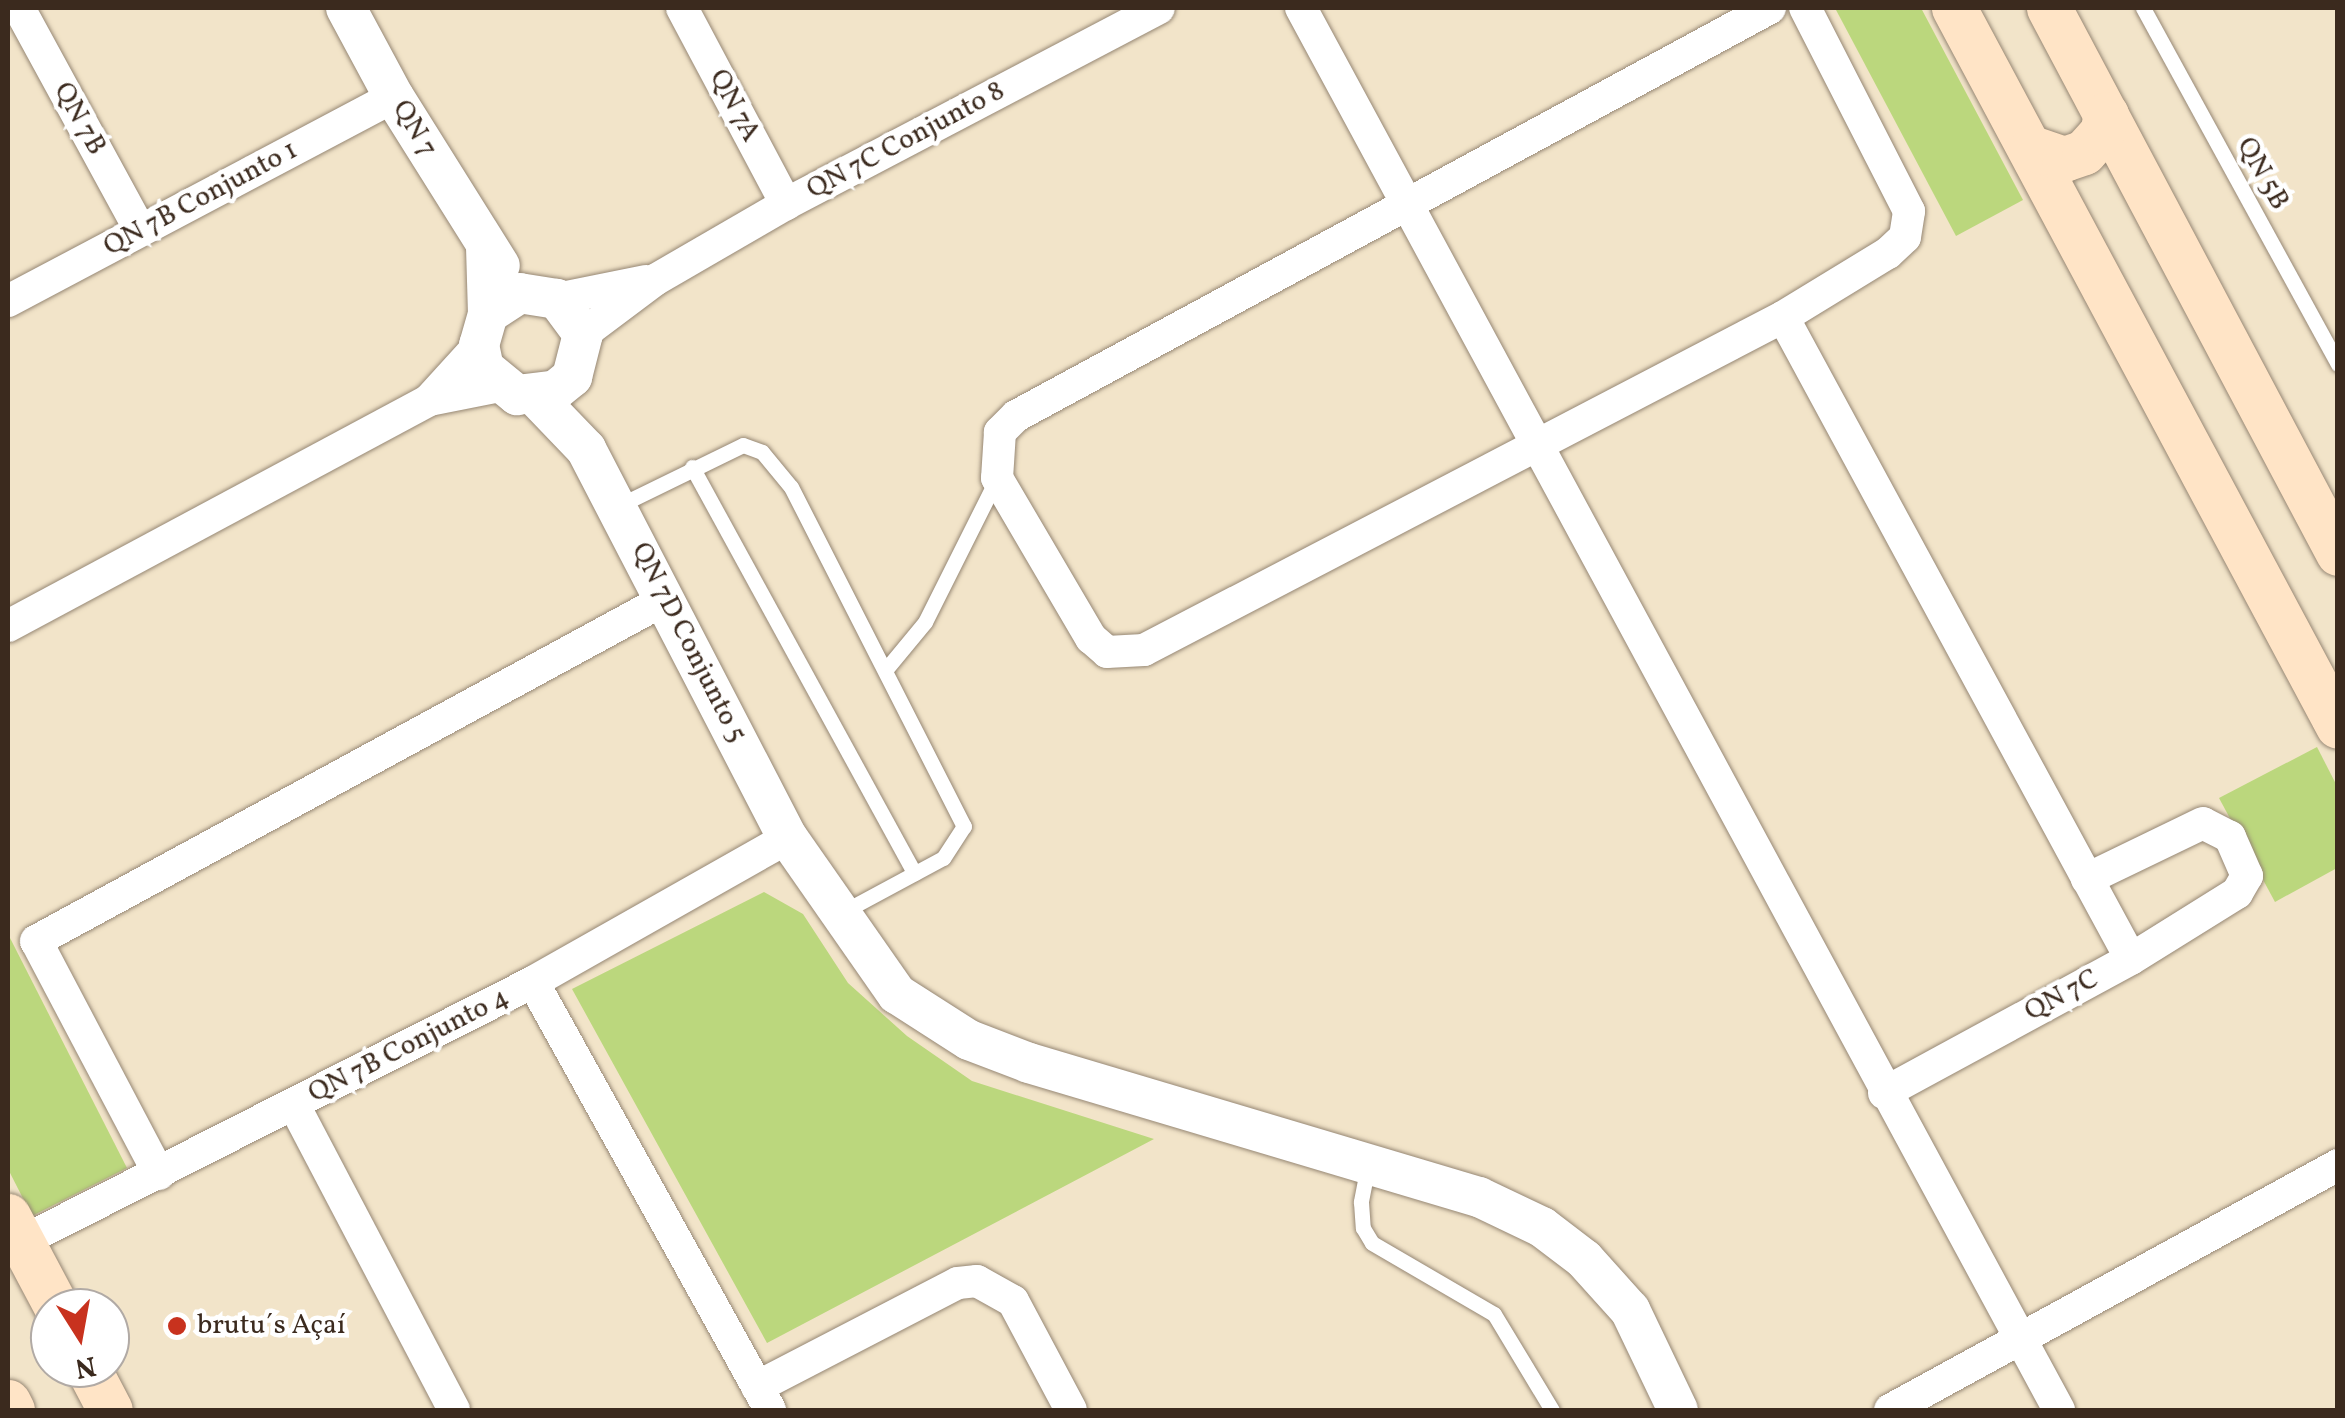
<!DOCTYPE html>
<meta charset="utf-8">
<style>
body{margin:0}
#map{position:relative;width:2345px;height:1418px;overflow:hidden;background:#f2e4c9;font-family:Vollkorn,serif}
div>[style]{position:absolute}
.green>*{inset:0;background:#bbd77d}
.roads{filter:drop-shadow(0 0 2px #968774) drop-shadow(0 0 2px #968774)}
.service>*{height:15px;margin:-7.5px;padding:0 7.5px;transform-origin:7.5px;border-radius:7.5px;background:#fff}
.minor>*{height:32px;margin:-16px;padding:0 16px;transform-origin:16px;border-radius:16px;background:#fff}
.tertiary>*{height:40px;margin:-20px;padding:0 20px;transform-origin:20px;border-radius:20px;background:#fff}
.secondary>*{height:45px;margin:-22.5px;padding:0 22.5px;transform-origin:22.5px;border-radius:22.5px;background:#ffe4c6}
.dots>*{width:28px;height:28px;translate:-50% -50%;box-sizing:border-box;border:5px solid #fff;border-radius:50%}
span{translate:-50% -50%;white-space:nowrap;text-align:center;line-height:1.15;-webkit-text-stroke:9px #fff;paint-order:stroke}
.street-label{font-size:28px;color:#3b2a1e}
.poi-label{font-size:28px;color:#3b2a1e}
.left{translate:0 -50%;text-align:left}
.frame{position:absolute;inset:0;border:10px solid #3b2a1e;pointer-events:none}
.north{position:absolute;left:30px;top:1288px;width:100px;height:100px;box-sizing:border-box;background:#fff;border:2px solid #b1aaa5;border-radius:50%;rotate:169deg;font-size:28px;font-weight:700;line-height:40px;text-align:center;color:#3b2a1e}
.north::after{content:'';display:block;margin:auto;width:35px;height:45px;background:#c8321e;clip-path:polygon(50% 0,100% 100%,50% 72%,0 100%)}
</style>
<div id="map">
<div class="green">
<i style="clip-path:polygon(1835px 8px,1921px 8px,2023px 200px,1956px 236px)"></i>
<i style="clip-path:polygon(2317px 747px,2337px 786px,2337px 868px,2275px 902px,2219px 798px)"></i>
<i style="clip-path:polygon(764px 892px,803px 914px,848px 983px,907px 1036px,972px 1081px,1154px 1139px,767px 1343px,572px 989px)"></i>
<i style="clip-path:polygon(9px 936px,127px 1168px,32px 1216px,8px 1169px)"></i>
</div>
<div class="roads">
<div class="service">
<i style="left:2143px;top:8px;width:406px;rotate:61.3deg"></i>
<i style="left:692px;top:467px;width:463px;rotate:61.3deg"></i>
<i style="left:618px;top:506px;width:139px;rotate:-26deg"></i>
<i style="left:743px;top:445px;width:20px;rotate:20deg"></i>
<i style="left:762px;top:452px;width:45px;rotate:50.4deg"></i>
<i style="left:791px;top:487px;width:381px;rotate:63deg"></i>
<i style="left:964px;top:826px;width:38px;rotate:123deg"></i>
<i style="left:943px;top:858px;width:116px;rotate:151.7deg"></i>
<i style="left:887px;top:668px;width:60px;rotate:-50.4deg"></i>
<i style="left:925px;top:622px;width:161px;rotate:-63.4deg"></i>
<i style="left:1368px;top:1165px;width:38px;rotate:101deg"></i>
<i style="left:1361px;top:1202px;width:26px;rotate:86deg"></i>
<i style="left:1363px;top:1228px;width:17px;rotate:59deg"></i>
<i style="left:1372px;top:1243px;width:141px;rotate:30.2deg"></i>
<i style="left:1494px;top:1314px;width:112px;rotate:58.9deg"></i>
</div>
<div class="minor">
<i style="left:19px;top:8px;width:253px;rotate:61.4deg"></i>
<i style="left:682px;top:8px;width:222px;rotate:62deg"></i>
<i style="left:1301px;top:8px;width:1594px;rotate:61.6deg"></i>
<i style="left:1770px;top:8px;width:857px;rotate:151.58deg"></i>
<i style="left:1016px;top:416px;width:23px;rotate:135deg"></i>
<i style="left:1000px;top:432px;width:46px;rotate:93.7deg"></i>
<i style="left:997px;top:478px;width:186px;rotate:59.6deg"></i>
<i style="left:1091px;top:638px;width:21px;rotate:41deg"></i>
<i style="left:1107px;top:652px;width:37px;rotate:-3deg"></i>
<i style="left:1144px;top:650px;width:721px;rotate:-27.53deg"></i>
<i style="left:1783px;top:317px;width:123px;rotate:-31.4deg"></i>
<i style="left:1888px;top:253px;width:23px;rotate:-43deg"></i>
<i style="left:1905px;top:237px;width:26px;rotate:-81deg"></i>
<i style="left:1909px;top:211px;width:228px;rotate:-117.1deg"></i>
<i style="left:557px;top:299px;width:91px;rotate:-11.4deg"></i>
<i style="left:8px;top:301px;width:437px;rotate:-27.9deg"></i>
<i style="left:1783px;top:317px;width:730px;rotate:61.54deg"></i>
<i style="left:583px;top:334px;width:90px;rotate:-36.9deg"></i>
<i style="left:655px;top:280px;width:151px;rotate:-30.1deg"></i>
<i style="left:786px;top:204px;width:421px;rotate:-27.7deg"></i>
<i style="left:429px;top:400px;width:74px;rotate:-47.7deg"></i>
<i style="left:8px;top:626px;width:478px;rotate:-28.2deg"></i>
<i style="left:429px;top:400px;width:72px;rotate:-11.2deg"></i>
<i style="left:533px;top:982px;width:489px;rotate:61deg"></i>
<i style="left:1884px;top:1093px;width:281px;rotate:-28.5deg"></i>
<i style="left:2131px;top:959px;width:125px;rotate:-31.9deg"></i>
<i style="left:2237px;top:893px;width:20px;rotate:-60deg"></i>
<i style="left:2247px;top:876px;width:43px;rotate:-113.6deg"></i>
<i style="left:2230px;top:837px;width:30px;rotate:-153deg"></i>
<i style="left:2203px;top:823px;width:129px;rotate:154.2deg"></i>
<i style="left:294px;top:1105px;width:344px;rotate:62.3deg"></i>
<i style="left:159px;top:1174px;width:263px;rotate:-117.8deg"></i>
<i style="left:36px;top:941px;width:717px;rotate:-28.5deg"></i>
<i style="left:23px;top:1241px;width:572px;rotate:-26.92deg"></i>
<i style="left:533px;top:982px;width:293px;rotate:-29.5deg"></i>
<i style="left:757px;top:1387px;width:226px;rotate:-27.4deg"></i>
<i style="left:958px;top:1283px;width:19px;rotate:-6deg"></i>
<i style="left:977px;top:1281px;width:41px;rotate:29.1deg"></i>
<i style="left:1013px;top:1301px;width:123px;rotate:62deg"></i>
<i style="left:1890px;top:1410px;width:511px;rotate:-28.67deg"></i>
</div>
<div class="tertiary">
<i style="left:346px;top:8px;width:101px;rotate:61.7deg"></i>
<i style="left:394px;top:97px;width:199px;rotate:57.9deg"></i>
<i style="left:486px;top:247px;width:67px;rotate:88.3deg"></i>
<i style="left:488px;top:314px;width:32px;rotate:106deg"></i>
<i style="left:479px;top:345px;width:24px;rotate:78deg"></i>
<i style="left:484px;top:368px;width:43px;rotate:39.3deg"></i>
<i style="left:517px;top:395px;width:39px;rotate:-7deg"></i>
<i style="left:556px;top:390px;width:21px;rotate:-39deg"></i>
<i style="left:572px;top:377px;width:44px;rotate:-75.7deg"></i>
<i style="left:583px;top:334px;width:44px;rotate:-126.6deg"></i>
<i style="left:557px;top:299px;width:37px;rotate:-171deg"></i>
<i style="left:520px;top:293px;width:38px;rotate:147deg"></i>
<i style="left:535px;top:396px;width:74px;rotate:46.1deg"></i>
<i style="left:586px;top:449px;width:438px;rotate:62.6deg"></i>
<i style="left:788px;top:838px;width:190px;rotate:55.1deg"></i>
<i style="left:897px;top:994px;width:85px;rotate:32.6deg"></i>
<i style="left:969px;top:1040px;width:64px;rotate:21deg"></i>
<i style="left:1029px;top:1063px;width:470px;rotate:16.6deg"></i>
<i style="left:1479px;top:1197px;width:70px;rotate:25.5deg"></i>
<i style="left:1542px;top:1227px;width:53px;rotate:37.3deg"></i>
<i style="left:1584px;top:1259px;width:69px;rotate:48deg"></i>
<i style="left:1630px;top:1310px;width:111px;rotate:64.4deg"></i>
</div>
<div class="secondary">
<i style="left:1954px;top:8px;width:814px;rotate:61.86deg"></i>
<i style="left:2049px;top:8px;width:617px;rotate:62.06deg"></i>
<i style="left:2032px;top:148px;width:34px;rotate:19deg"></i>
<i style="left:2064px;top:159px;width:21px;rotate:-19deg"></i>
<i style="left:2084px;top:152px;width:27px;rotate:-48deg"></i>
<i style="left:2102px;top:132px;width:18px;rotate:-77deg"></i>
<i style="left:8px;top:1216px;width:104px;rotate:62deg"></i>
<i style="left:88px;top:1368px;width:47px;rotate:62.4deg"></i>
<i style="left:8px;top:1402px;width:9px;rotate:63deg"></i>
</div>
</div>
<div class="dots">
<i style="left:177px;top:1326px;background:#c8321e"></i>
</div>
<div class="street-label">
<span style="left:734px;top:106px;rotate:62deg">QN 7A</span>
<span style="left:79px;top:119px;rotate:61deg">QN 7B</span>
<span style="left:414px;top:129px;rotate:59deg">QN 7</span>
<span style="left:906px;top:141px;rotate:-28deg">QN 7C Conjunto 8</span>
<span style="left:2262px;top:174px;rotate:61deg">QN 5B</span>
<span style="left:201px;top:199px;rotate:-28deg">QN 7B Conjunto 1</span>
<span style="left:688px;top:643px;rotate:63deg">QN 7D Conjunto 5</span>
<span style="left:2062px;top:996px;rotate:-28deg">QN 7C</span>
<span style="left:409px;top:1046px;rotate:-27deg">QN 7B Conjunto 4</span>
</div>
<div class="poi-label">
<span class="left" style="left:197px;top:1326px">brutu´s Açaí</span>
</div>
<div class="frame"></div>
<div class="north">N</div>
</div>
